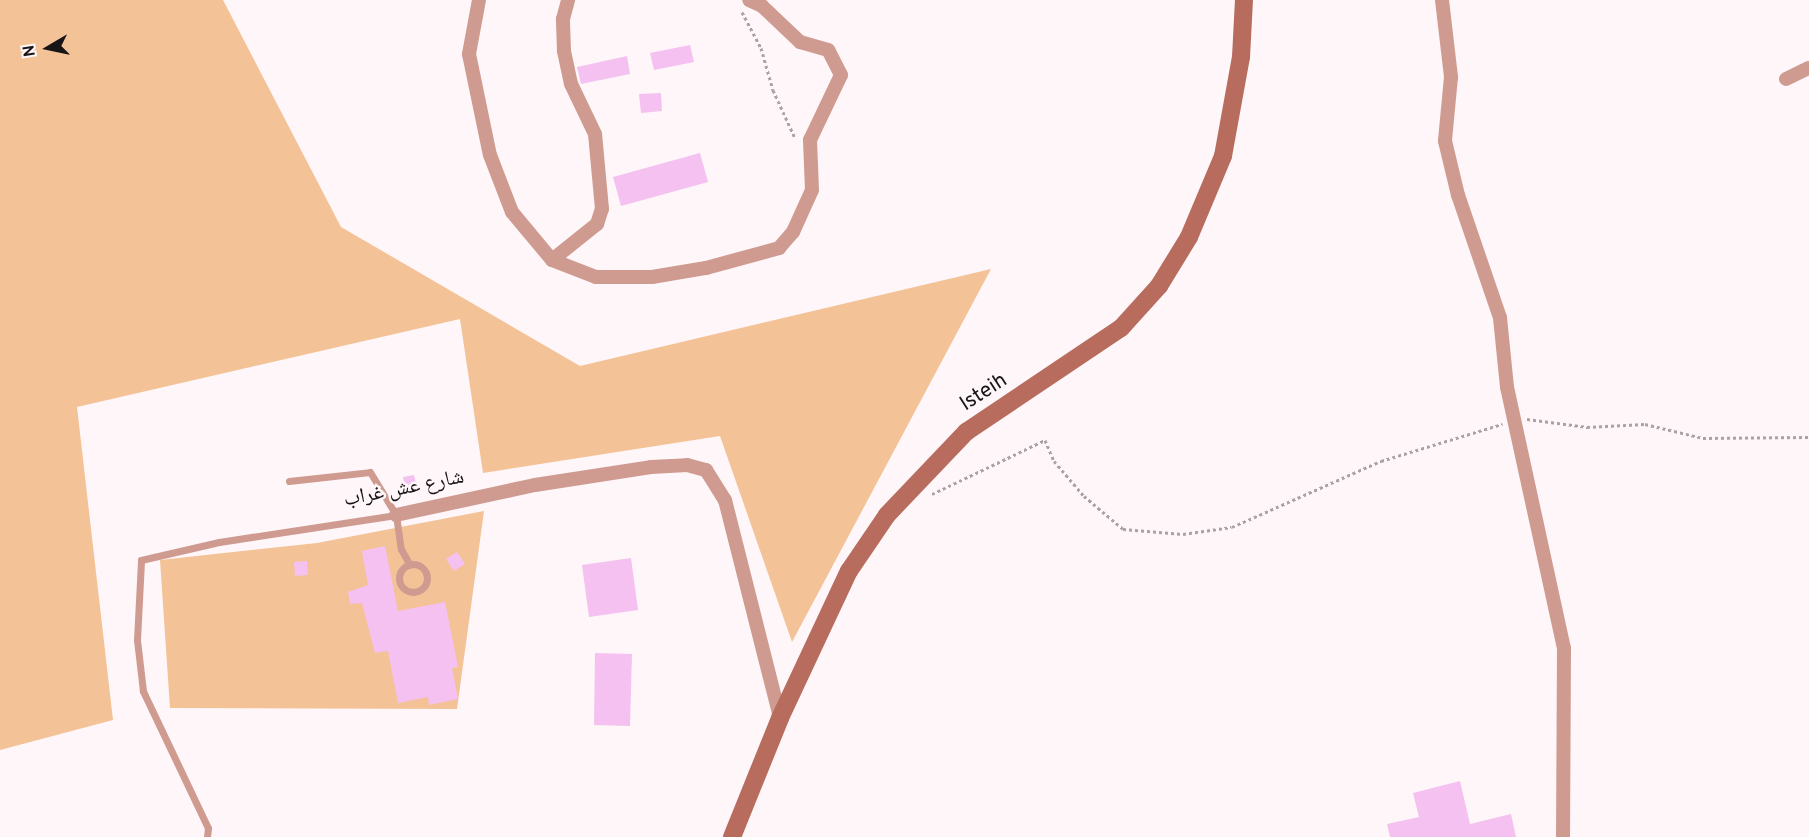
<!DOCTYPE html>
<meta charset="utf-8">
<style>
body{margin:0}
#map{position:relative;width:1809px;height:837px;overflow:hidden;background:#fef6f8;font-family:Overpass,"Noto Naskh Arabic",sans-serif}
div>[style]{position:absolute}
.green>*{inset:0;background:#f4c297}
.building>*{inset:0;background:#f5c1f0}
.path>*{height:3px;margin-top:-1.5px;transform-origin:0;background:repeating-linear-gradient(90deg,#aaa3a5 0 3px,transparent 0 6px)}
.lane>*{height:7px;margin:-3.5px;padding:0 3.5px;transform-origin:3.5px;border-radius:3.5px;background:#cf9b90}
.lane>.ring{margin:-3.5px;padding:0;box-sizing:content-box;background:none;border:7px solid #cf9b90;border-radius:50%}
.street>*{height:14px;margin:-7px;padding:0 7px;transform-origin:7px;border-radius:7px;background:#cf9b90}
.secondary>*{height:18px;margin:-9px;padding:0 9px;transform-origin:9px;border-radius:9px;background:#b76c5e}
span{translate:-50% -50%;white-space:nowrap;text-align:center;line-height:1.15;-webkit-text-stroke:5px #fef6f8;paint-order:stroke}
.street-label{font-size:21px;color:#181516}
.north{position:absolute;left:18px;top:18px;width:60px;height:60px;-webkit-text-stroke:4px #fef6f8;paint-order:stroke;rotate:261deg;font-size:16px;font-weight:700;line-height:24px;text-align:center;color:#181516}
.north::after{content:'';display:block;margin:auto;width:21px;height:27px;background:#181516;clip-path:polygon(50% 0,100% 100%,50% 72%,0 100%)}
</style>
<div id="map">
<div class="green">
<i style="clip-path:polygon(0 0,223px 0,341px 227px,580px 366px,991px 269px,792px 642px,720px 436px,483px 473px,460px 319px,77px 407px,113px 720px,0 750px)"></i>
<i style="clip-path:polygon(484px 511px,457px 709px,170px 708px,160px 560px,317px 543px)"></i>
</div>
<div class="building">
<i style="clip-path:polygon(690px 45px,694px 62px,654px 70px,650px 53px)"></i>
<i style="clip-path:polygon(627px 56px,630px 74px,581px 84px,577px 67px)"></i>
<i style="clip-path:polygon(661px 93px,662px 111px,641px 113px,639px 94px)"></i>
<i style="clip-path:polygon(700px 153px,708px 182px,621px 206px,613px 177px)"></i>
<i style="clip-path:polygon(414px 475px,418px 492px,407px 494px,403px 477px)"></i>
<i style="clip-path:polygon(385px 546px,398px 611px,445px 602px,458px 667px,452px 668px,458px 699px,429px 705px,428px 697px,398px 703px,388px 651px,375px 653px,362px 603px,350px 604px,348px 592px,368px 585px,362px 551px)"></i>
<i style="clip-path:polygon(457px 552px,465px 564px,454px 571px,446px 559px)"></i>
<i style="clip-path:polygon(631px 558px,638px 610px,589px 617px,582px 565px)"></i>
<i style="clip-path:polygon(307px 561px,308px 575px,295px 576px,294px 562px)"></i>
<i style="clip-path:polygon(595px 653px,632px 654px,630px 726px,594px 725px)"></i>
<i style="clip-path:polygon(1460px 781px,1470px 824px,1511px 814px,1516px 837px,1390px 837px,1387px 824px,1419px 817px,1413px 793px)"></i>
</div>
<div class="path">
<i style="left:742px;top:12px;width:41px;rotate:62.2deg"></i>
<i style="left:761px;top:48px;width:44px;rotate:74.1deg"></i>
<i style="left:773px;top:90px;width:53px;rotate:65.4deg"></i>
<i style="left:1527px;top:419px;width:61px;rotate:7.6deg"></i>
<i style="left:1587px;top:427px;width:58px;rotate:-3deg"></i>
<i style="left:1645px;top:424px;width:60px;rotate:13.6deg"></i>
<i style="left:1703px;top:438px;width:106px;rotate:-0.5deg"></i>
<i style="left:932px;top:494px;width:125px;rotate:-25.5deg"></i>
<i style="left:1045px;top:440px;width:23px;rotate:67deg"></i>
<i style="left:1054px;top:461px;width:46px;rotate:49.4deg"></i>
<i style="left:1084px;top:496px;width:51px;rotate:40.2deg"></i>
<i style="left:1123px;top:529px;width:60px;rotate:4.8deg"></i>
<i style="left:1183px;top:534px;width:49px;rotate:-8.1deg"></i>
<i style="left:1232px;top:527px;width:163px;rotate:-23.9deg"></i>
<i style="left:1381px;top:461px;width:127px;rotate:-17deg"></i>
</div>
<div class="lane">
<i style="left:289px;top:481px;width:81px;rotate:-6.3deg"></i>
<i style="left:370px;top:472px;width:50px;rotate:58.8deg"></i>
<i style="left:396px;top:515px;width:34px;rotate:82deg"></i>
<i style="left:401px;top:549px;width:18px;rotate:61deg"></i>
<i class="ring" style="left:399px;top:564px;width:21px;height:21px"></i>
<i style="left:207px;top:837px;width:9px;rotate:-84deg"></i>
<i style="left:208px;top:828px;width:152px;rotate:-115.4deg"></i>
<i style="left:143px;top:691px;width:51px;rotate:-96.7deg"></i>
<i style="left:137px;top:640px;width:80px;rotate:-87.1deg"></i>
<i style="left:141px;top:560px;width:80px;rotate:-13deg"></i>
<i style="left:219px;top:542px;width:179px;rotate:-8.7deg"></i>
</div>
<div class="street">
<i style="left:479px;top:0;width:55px;rotate:100.5deg"></i>
<i style="left:469px;top:54px;width:103px;rotate:78.3deg"></i>
<i style="left:490px;top:155px;width:61px;rotate:68.9deg"></i>
<i style="left:512px;top:212px;width:62px;rotate:50.2deg"></i>
<i style="left:552px;top:260px;width:47px;rotate:21.1deg"></i>
<i style="left:596px;top:277px;width:56px"></i>
<i style="left:652px;top:277px;width:55px;rotate:-9.5deg"></i>
<i style="left:706px;top:268px;width:76px;rotate:-15.3deg"></i>
<i style="left:779px;top:248px;width:21px;rotate:-49deg"></i>
<i style="left:793px;top:232px;width:46px;rotate:-65.7deg"></i>
<i style="left:812px;top:190px;width:50px;rotate:-92.3deg"></i>
<i style="left:810px;top:140px;width:72px;rotate:-64.5deg"></i>
<i style="left:841px;top:75px;width:28px;rotate:-117deg"></i>
<i style="left:828px;top:50px;width:29px;rotate:-164deg"></i>
<i style="left:800px;top:42px;width:52px;rotate:-136.5deg"></i>
<i style="left:762px;top:6px;width:14px;rotate:-155deg"></i>
<i style="left:1442px;top:0;width:78px;rotate:83.3deg"></i>
<i style="left:1451px;top:77px;width:64px;rotate:95.4deg"></i>
<i style="left:1445px;top:141px;width:56px;rotate:76.5deg"></i>
<i style="left:1458px;top:195px;width:130px;rotate:71.1deg"></i>
<i style="left:1500px;top:318px;width:69px;rotate:84.2deg"></i>
<i style="left:1507px;top:387px;width:267px;rotate:77.7deg"></i>
<i style="left:1564px;top:648px;width:189px;rotate:90.3deg"></i>
<i style="left:1786px;top:79px;width:25px;rotate:-26deg"></i>
<i style="left:552px;top:260px;width:58px;rotate:-38.7deg"></i>
<i style="left:597px;top:224px;width:16px;rotate:-72deg"></i>
<i style="left:602px;top:209px;width:75px;rotate:-95.3deg"></i>
<i style="left:595px;top:134px;width:55px;rotate:-115.6deg"></i>
<i style="left:571px;top:84px;width:34px;rotate:-102deg"></i>
<i style="left:564px;top:51px;width:32px;rotate:-92deg"></i>
<i style="left:563px;top:19px;width:20px;rotate:-75deg"></i>
<i style="left:396px;top:515px;width:142px;rotate:-12.2deg"></i>
<i style="left:535px;top:485px;width:117px;rotate:-8.8deg"></i>
<i style="left:651px;top:467px;width:36px;rotate:-3deg"></i>
<i style="left:687px;top:465px;width:20px;rotate:15deg"></i>
<i style="left:706px;top:470px;width:36px;rotate:58deg"></i>
<i style="left:725px;top:500px;width:225px;rotate:75.8deg"></i>
</div>
<div class="secondary">
<i style="left:732px;top:837px;width:128px;rotate:-68deg"></i>
<i style="left:780px;top:718px;width:162px;rotate:-64.9deg"></i>
<i style="left:849px;top:571px;width:68px;rotate:-55.8deg"></i>
<i style="left:887px;top:515px;width:115px;rotate:-46.4deg"></i>
<i style="left:966px;top:432px;width:187px;rotate:-33.9deg"></i>
<i style="left:1121px;top:328px;width:57px;rotate:-47.9deg"></i>
<i style="left:1159px;top:286px;width:57px;rotate:-58.5deg"></i>
<i style="left:1189px;top:237px;width:88px;rotate:-67.2deg"></i>
<i style="left:1223px;top:156px;width:101px;rotate:-79.7deg"></i>
<i style="left:1241px;top:57px;width:57px;rotate:-87deg"></i>
</div>
<div class="street-label">
<span style="left:984px;top:393px;rotate:-33deg">Isteih</span>
<span style="left:404px;top:489px;rotate:-11deg">شارع عش غراب</span>
</div>
<div class="north">N</div>
</div>
